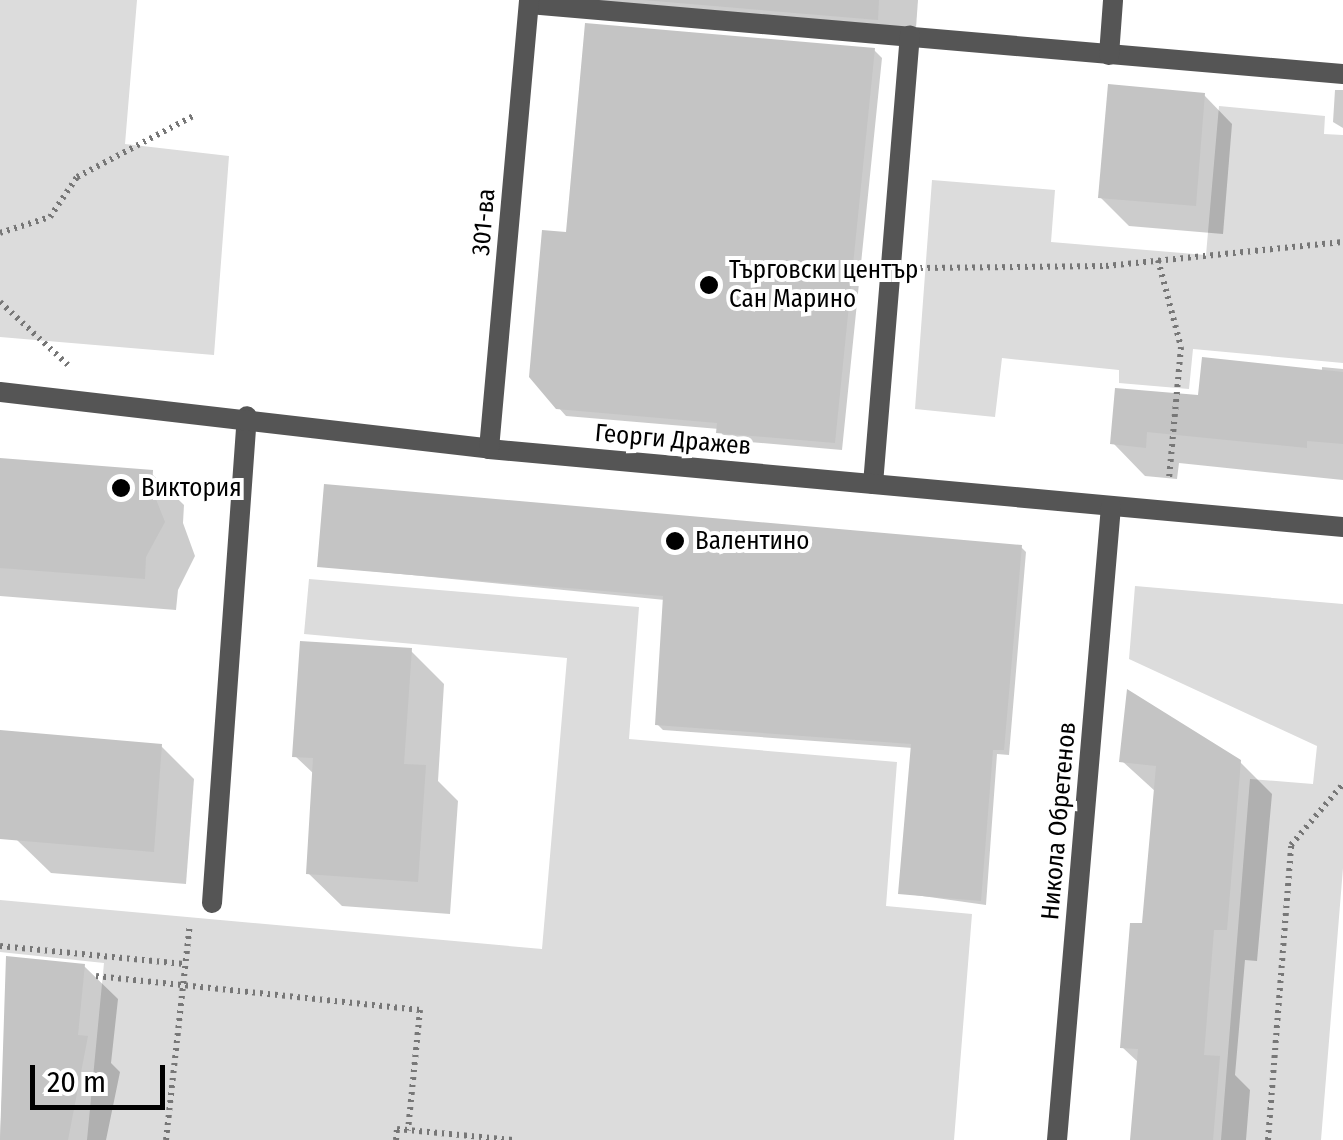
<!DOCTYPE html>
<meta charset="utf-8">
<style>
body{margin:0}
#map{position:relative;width:1343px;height:1140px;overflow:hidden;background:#fff;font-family:"Fira Sans Condensed",sans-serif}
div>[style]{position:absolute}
.green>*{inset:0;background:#dcdcdc}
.shadow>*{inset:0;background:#0003}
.building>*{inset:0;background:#c4c4c4}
.path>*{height:6px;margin-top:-3px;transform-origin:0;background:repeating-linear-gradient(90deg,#777 0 2.5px,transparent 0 7.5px)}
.service>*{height:20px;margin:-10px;padding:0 10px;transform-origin:10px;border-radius:10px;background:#555}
.minor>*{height:20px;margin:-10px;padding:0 10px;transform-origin:10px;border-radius:10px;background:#555}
.dots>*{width:28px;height:28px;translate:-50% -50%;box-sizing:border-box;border:5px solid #fff;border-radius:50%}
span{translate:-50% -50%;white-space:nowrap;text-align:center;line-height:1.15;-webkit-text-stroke:8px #fff;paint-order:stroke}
.street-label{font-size:25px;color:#000}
.poi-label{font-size:25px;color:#000}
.left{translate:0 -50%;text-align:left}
.scale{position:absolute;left:30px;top:1065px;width:135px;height:45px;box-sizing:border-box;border:5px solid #000;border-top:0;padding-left:12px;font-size:30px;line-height:35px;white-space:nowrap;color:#000;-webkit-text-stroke:8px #fff;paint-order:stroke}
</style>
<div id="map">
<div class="green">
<i style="clip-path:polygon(0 0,137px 0,125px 144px,229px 156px,214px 355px,0 337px)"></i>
<i style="clip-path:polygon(1219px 106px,1325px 116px,1324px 134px,1343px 135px,1343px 363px,1193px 349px,1189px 389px,1119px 383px,1119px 370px,1002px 358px,995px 417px,915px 409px,932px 180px,1055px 190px,1051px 242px,1206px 255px)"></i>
<i style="clip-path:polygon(309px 579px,639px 607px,629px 739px,897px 762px,886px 906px,972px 914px,954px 1140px,87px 1140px,104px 963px,0 952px,0 900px,542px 949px,567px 658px,304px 634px)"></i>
<i style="clip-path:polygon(1135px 586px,1343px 604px,1343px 868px,1321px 1140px,1221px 1140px,1250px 779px,1313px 784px,1317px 746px,1129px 659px)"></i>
</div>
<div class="shadow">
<i style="clip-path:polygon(584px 0,918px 0,916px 28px)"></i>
<i style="clip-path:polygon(874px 50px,882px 58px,842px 450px,726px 440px,719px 429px,566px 416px,558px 407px,569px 235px)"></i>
<i style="clip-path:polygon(1335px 90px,1343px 90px,1343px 128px,1333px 122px)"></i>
<i style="clip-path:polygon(1204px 95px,1232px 124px,1223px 234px,1129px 226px,1100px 197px)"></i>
<i style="clip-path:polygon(1322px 367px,1343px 369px,1343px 480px,1179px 463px,1177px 479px,1145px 476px,1113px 443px,1200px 398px,1322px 372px)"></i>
<i style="clip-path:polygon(0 460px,151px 473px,184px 505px,183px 523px,195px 556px,178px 590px,176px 610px,0 596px)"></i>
<i style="clip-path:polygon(1021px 547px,1026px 552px,1009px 755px,997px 754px,986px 905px,901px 893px,913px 748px,663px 730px,657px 724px,665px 600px,320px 566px)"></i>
<i style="clip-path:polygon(411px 651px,444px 684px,438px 781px,458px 801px,450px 914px,342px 906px,308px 873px,315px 775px,295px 756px)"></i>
<i style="clip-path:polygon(161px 746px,194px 779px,186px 884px,51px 873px,17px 840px)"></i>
<i style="clip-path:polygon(1122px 761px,1240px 762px,1272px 794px,1257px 961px,1245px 960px,1235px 1075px,1250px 1090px,1246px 1140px,1132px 1140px,1139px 1063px,1122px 1047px,1144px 926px,1156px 792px)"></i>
<i style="clip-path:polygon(8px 959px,84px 966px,118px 999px,111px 1063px,120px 1072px,106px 1140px,0 1140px)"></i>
</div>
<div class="building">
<i style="clip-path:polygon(643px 0,879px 0,878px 20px)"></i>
<i style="clip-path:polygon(585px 23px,875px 48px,835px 443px,716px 433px,717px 423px,556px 409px,529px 377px,542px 230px,566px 232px)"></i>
<i style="clip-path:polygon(1108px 84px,1205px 93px,1196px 206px,1098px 198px)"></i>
<i style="clip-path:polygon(1202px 357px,1343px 372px,1343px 444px,1307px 441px,1307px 448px,1147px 432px,1146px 448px,1110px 444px,1115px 388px,1198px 395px)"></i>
<i style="clip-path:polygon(0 458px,153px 470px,152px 489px,165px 522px,146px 557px,145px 579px,0 568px)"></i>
<i style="clip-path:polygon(324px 484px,1022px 545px,1004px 750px,993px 750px,981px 901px,898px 894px,911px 744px,655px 725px,663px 596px,317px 567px)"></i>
<i style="clip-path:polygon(300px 641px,412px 648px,404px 764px,426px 765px,418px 882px,306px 874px,313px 758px,292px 757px)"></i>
<i style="clip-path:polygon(1127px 689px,1241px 760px,1227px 930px,1214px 930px,1204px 1055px,1220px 1056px,1213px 1140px,1130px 1140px,1138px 1049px,1120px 1048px,1130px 923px,1142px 923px,1156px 766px,1119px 762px)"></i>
<i style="clip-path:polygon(0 730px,162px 744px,154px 852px,0 839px)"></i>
<i style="clip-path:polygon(6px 956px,85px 964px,78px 1035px,88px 1036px,68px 1140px,0 1140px)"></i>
</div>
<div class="path">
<i style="left:0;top:233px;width:52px;rotate:-17.7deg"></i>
<i style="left:50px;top:217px;width:48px;rotate:-56deg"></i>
<i style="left:77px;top:177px;width:131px;rotate:-27.7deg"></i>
<i style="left:1158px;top:260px;width:90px;rotate:75.2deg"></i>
<i style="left:1181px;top:347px;width:133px;rotate:95.2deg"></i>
<i style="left:920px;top:268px;width:186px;rotate:-0.6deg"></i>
<i style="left:1106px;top:266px;width:238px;rotate:-5.8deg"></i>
<i style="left:0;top:302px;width:94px;rotate:42.8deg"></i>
<i style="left:0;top:946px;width:185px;rotate:5.6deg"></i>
<i style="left:96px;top:976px;width:326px;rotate:6deg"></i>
<i style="left:420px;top:1010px;width:121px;rotate:95.7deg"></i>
<i style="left:166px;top:1140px;width:217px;rotate:-83.7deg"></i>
<i style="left:396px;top:1140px;width:11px;rotate:-85deg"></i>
<i style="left:397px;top:1129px;width:117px;rotate:5.4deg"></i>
<i style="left:1268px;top:1140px;width:296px;rotate:-85.5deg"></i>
<i style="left:1291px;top:845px;width:80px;rotate:-49.6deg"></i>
</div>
<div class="service">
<i style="left:529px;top:4px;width:817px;rotate:4.92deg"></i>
<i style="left:1109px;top:55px;width:55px;rotate:-85.8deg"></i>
<i style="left:873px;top:484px;width:450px;rotate:-85.3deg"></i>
<i style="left:212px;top:903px;width:488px;rotate:-85.9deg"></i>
</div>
<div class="minor">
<i style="left:0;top:392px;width:492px;rotate:6.6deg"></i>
<i style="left:489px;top:449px;width:858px;rotate:5.22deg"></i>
<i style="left:489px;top:449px;width:451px;rotate:-84.9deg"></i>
<i style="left:1057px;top:1140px;width:636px;rotate:-85.13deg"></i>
</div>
<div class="dots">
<i style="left:709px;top:285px;background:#000"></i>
<i style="left:121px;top:488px;background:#000"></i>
<i style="left:675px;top:541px;background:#000"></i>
</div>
<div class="street-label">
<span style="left:484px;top:222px;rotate:-85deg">301-ва</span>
<span style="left:673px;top:440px;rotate:5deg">Георги Дражев</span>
<span style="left:1059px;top:821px;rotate:-85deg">Никола Обретенов</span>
</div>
<div class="poi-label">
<span class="left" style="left:729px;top:285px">Търговски център<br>Сан Марино</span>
<span class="left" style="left:141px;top:488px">Виктория</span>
<span class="left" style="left:695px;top:541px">Валентино</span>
</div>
<div class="scale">20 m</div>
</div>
